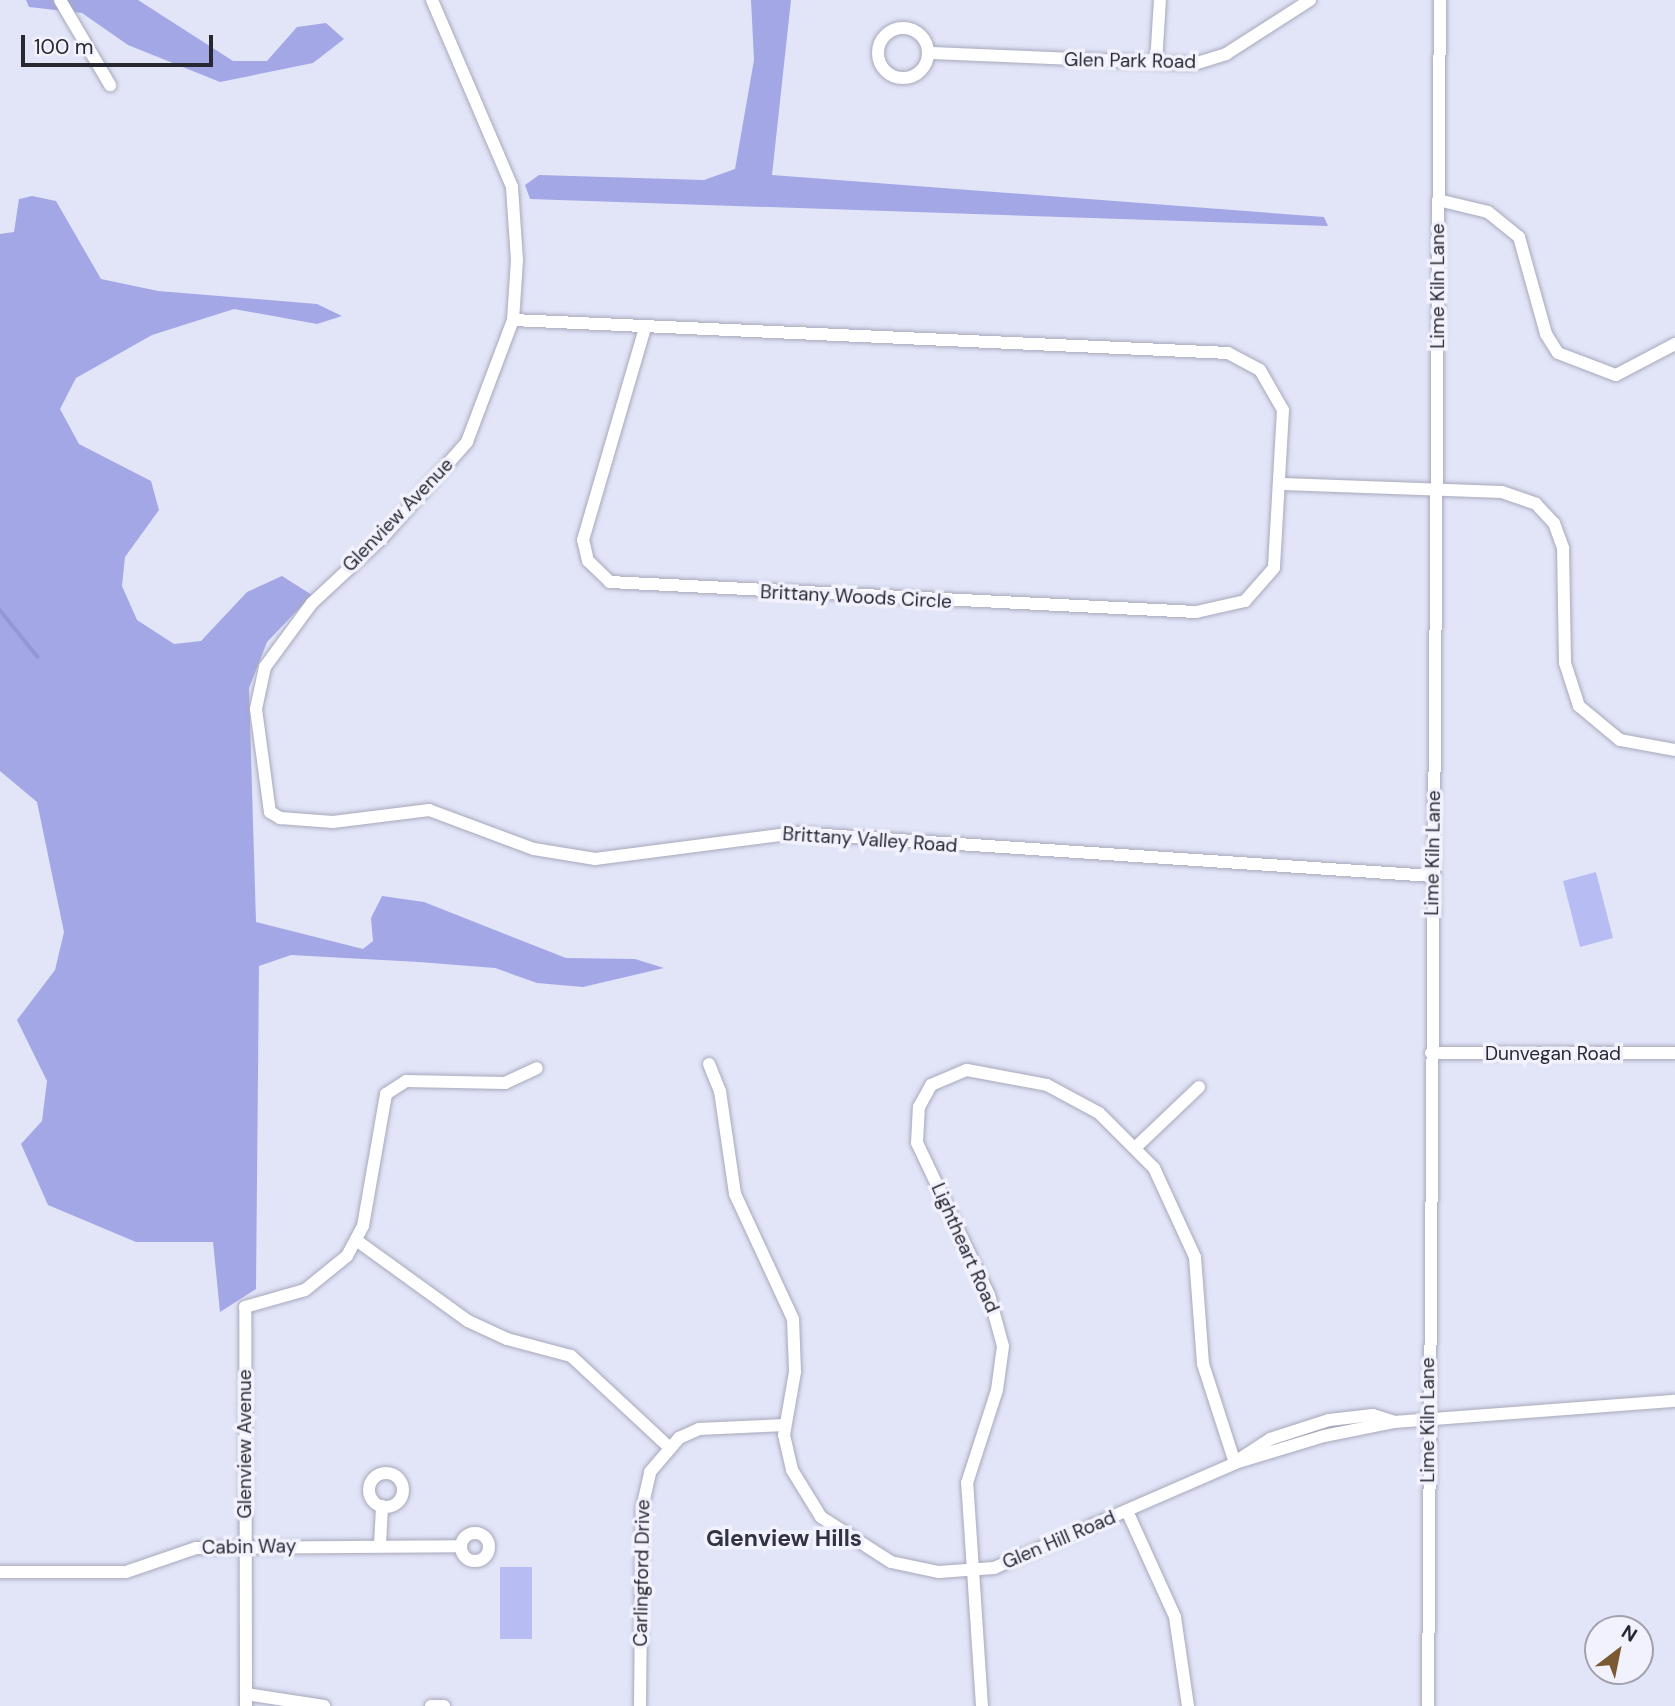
<!DOCTYPE html>
<style>
body{margin:0}
#map{position:relative;width:1675px;height:1706px;overflow:hidden;background:#e2e5f8;font-family:"DM Sans",sans-serif}
div>[style]{position:absolute}
.green>*{inset:0;background:#b7bcf3}
.forest>*{inset:0;background:#a3a7e5}
.stream>*{height:3.5px;margin:-1.75px;padding:0 1.75px;transform-origin:1.75px;border-radius:1.75px;background:#9397d4}
.roads{filter:drop-shadow(0 0 2px #a7a9bb) drop-shadow(0 0 2px #a7a9bb)}
.minor>*{height:12px;margin:-6px;padding:0 6px;transform-origin:6px;border-radius:6px;background:#fff}
.minor>.ring{margin:-6px;padding:0;box-sizing:content-box;background:none;border:12px solid #fff;border-radius:50%}
span{translate:-50% -50%;white-space:nowrap;text-align:center;line-height:1.15;-webkit-text-stroke:7px #f1f2fe;paint-order:stroke}
.street-label{font-size:19px;color:#282830}
.quarter-label{font-size:23px;color:#323342;font-weight:700}
.north{position:absolute;left:1584px;top:1615px;width:70px;height:70px;box-sizing:border-box;background:#f1f2fe;border:2px solid #a1a1ac;border-radius:50%;rotate:32deg;font-size:19px;font-weight:700;line-height:28px;text-align:center;color:#282830}
.north::after{content:'';display:block;margin:auto;width:24px;height:32px;background:#7b5a31;clip-path:polygon(50% 0,100% 100%,50% 72%,0 100%)}
.scale{position:absolute;left:21px;top:35px;width:192px;height:32px;box-sizing:border-box;border:4px solid #282830;border-top:0;padding-left:9px;font-size:21px;line-height:24px;white-space:nowrap;color:#282830;-webkit-text-stroke:5px #f1f2fe;paint-order:stroke}
</style>
<div id="map">
<div class="green">
<i style="clip-path:polygon(1596px 872px,1613px 938px,1580px 947px,1563px 881px)"></i>
<i style="clip-path:polygon(500px 1567px,532px 1567px,532px 1639px,500px 1639px)"></i>
</div>
<div class="forest">
<i style="clip-path:polygon(26px 0,138px 0,233px 61px,267px 61px,297px 27px,326px 23px,344px 39px,313px 63px,220px 82px,128px 45px,82px 13px,29px 7px)"></i>
<i style="clip-path:polygon(751px 0,791px 0,772px 175px,1324px 217px,1328px 226px,530px 199px,525px 185px,539px 175px,704px 180px,735px 169px,754px 60px)"></i>
<i style="clip-path:polygon(32px 196px,56px 201px,101px 279px,158px 291px,317px 304px,342px 316px,317px 324px,234px 309px,152px 335px,76px 378px,60px 409px,79px 444px,151px 481px,159px 510px,125px 557px,122px 586px,137px 620px,174px 644px,201px 641px,247px 592px,282px 576px,312px 595px,267px 642px,249px 688px,256px 922px,363px 949px,373px 941px,371px 918px,382px 896px,424px 902px,566px 958px,635px 959px,664px 968px,583px 987px,537px 983px,495px 968px,419px 962px,291px 955px,259px 966px,256px 1289px,220px 1312px,213px 1242px,136px 1242px,48px 1205px,21px 1144px,42px 1121px,47px 1081px,17px 1020px,55px 970px,64px 932px,37px 802px,0 771px,0 234px,14px 232px,19px 199px)"></i>
</div>
<div class="stream">
<i style="left:0;top:610px;width:60px;rotate:51deg"></i>
</div>
<div class="roads">
<div class="minor">
<i style="left:60px;top:0;width:99px;rotate:59.5deg"></i>
<i style="left:432px;top:0;width:203px;rotate:66.8deg"></i>
<i style="left:512px;top:187px;width:73px;rotate:86.1deg"></i>
<i style="left:517px;top:260px;width:60px;rotate:93.8deg"></i>
<i style="left:513px;top:320px;width:130px;rotate:110.7deg"></i>
<i style="left:467px;top:442px;width:128px;rotate:131.5deg"></i>
<i style="left:382px;top:538px;width:96px;rotate:137.1deg"></i>
<i style="left:312px;top:603px;width:79px;rotate:126.3deg"></i>
<i style="left:265px;top:667px;width:43px;rotate:102.1deg"></i>
<i style="left:256px;top:709px;width:104px;rotate:82.3deg"></i>
<i style="left:270px;top:812px;width:12px;rotate:31deg"></i>
<i style="left:280px;top:818px;width:53px;rotate:4.3deg"></i>
<i style="left:333px;top:822px;width:97px;rotate:-7.1deg"></i>
<i style="left:429px;top:810px;width:112px;rotate:20.4deg"></i>
<i style="left:534px;top:849px;width:62px;rotate:9.3deg"></i>
<i style="left:595px;top:859px;width:202px;rotate:-7.4deg"></i>
<i style="left:795px;top:833px;width:638px;rotate:3.86deg"></i>
<i class="ring" style="left:878px;top:28px;width:38px;height:38px"></i>
<i style="left:932px;top:53px;width:262px;rotate:2.4deg"></i>
<i style="left:1194px;top:64px;width:34px;rotate:-17deg"></i>
<i style="left:1226px;top:54px;width:100px;rotate:-32.7deg"></i>
<i style="left:1156px;top:63px;width:63px;rotate:-86.4deg"></i>
<i style="left:1438px;top:200px;width:51px;rotate:13.5deg"></i>
<i style="left:1488px;top:212px;width:40px;rotate:39deg"></i>
<i style="left:1519px;top:237px;width:101px;rotate:74.4deg"></i>
<i style="left:1546px;top:334px;width:22px;rotate:58deg"></i>
<i style="left:1558px;top:353px;width:62px;rotate:20.8deg"></i>
<i style="left:1616px;top:375px;width:67px;rotate:-27.7deg"></i>
<i style="left:513px;top:320px;width:716px;rotate:2.64deg"></i>
<i style="left:1228px;top:353px;width:36px;rotate:28deg"></i>
<i style="left:1260px;top:370px;width:46px;rotate:60.1deg"></i>
<i style="left:1283px;top:410px;width:158px;rotate:93.3deg"></i>
<i style="left:1274px;top:568px;width:44px;rotate:131.3deg"></i>
<i style="left:1245px;top:601px;width:50px;rotate:167.3deg"></i>
<i style="left:1196px;top:612px;width:587px;rotate:-177.07deg"></i>
<i style="left:610px;top:582px;width:30px;rotate:-136deg"></i>
<i style="left:588px;top:561px;width:22px;rotate:-103deg"></i>
<i style="left:583px;top:540px;width:221px;rotate:-73.7deg"></i>
<i style="left:1283px;top:484px;width:219px;rotate:2.1deg"></i>
<i style="left:1502px;top:492px;width:36px;rotate:19deg"></i>
<i style="left:1536px;top:504px;width:26px;rotate:47deg"></i>
<i style="left:1554px;top:523px;width:27px;rotate:70deg"></i>
<i style="left:1563px;top:548px;width:115px;rotate:89deg"></i>
<i style="left:1565px;top:663px;width:45px;rotate:72deg"></i>
<i style="left:1579px;top:706px;width:53px;rotate:39.7deg"></i>
<i style="left:1620px;top:740px;width:56px;rotate:10.3deg"></i>
<i style="left:1431px;top:1053px;width:244px"></i>
<i style="left:709px;top:1064px;width:29px;rotate:68deg"></i>
<i style="left:720px;top:1091px;width:104px;rotate:81.7deg"></i>
<i style="left:735px;top:1194px;width:138px;rotate:65.1deg"></i>
<i style="left:793px;top:1319px;width:53px;rotate:87.8deg"></i>
<i style="left:795px;top:1372px;width:64px;rotate:99.9deg"></i>
<i style="left:784px;top:1435px;width:36px;rotate:77deg"></i>
<i style="left:792px;top:1470px;width:55px;rotate:58.3deg"></i>
<i style="left:821px;top:1517px;width:83px;rotate:32.7deg"></i>
<i style="left:891px;top:1562px;width:49px;rotate:11.8deg"></i>
<i style="left:939px;top:1572px;width:55px;rotate:-4.2deg"></i>
<i style="left:994px;top:1568px;width:263px;rotate:-23.5deg"></i>
<i style="left:1235px;top:1463px;width:93px;rotate:-16.9deg"></i>
<i style="left:1324px;top:1436px;width:71px;rotate:-11.3deg"></i>
<i style="left:1394px;top:1422px;width:282px;rotate:-4.3deg"></i>
<i style="left:1136px;top:1147px;width:87px;rotate:-43.6deg"></i>
<i style="left:356px;top:1240px;width:138px;rotate:35.9deg"></i>
<i style="left:468px;top:1321px;width:43px;rotate:24.8deg"></i>
<i style="left:507px;top:1339px;width:66px;rotate:14.9deg"></i>
<i style="left:571px;top:1356px;width:134px;rotate:42.9deg"></i>
<i style="left:1238px;top:1460px;width:38px;rotate:-33deg"></i>
<i style="left:1270px;top:1439px;width:62px;rotate:-17.9deg"></i>
<i style="left:1329px;top:1420px;width:44px;rotate:-6.5deg"></i>
<i style="left:1373px;top:1415px;width:22px;rotate:18deg"></i>
<i class="ring" style="left:369px;top:1473px;width:22px;height:22px"></i>
<i style="left:1127px;top:1511px;width:116px;rotate:65.6deg"></i>
<i style="left:1175px;top:1617px;width:90px;rotate:81.7deg"></i>
<i class="ring" style="left:461px;top:1533px;width:16px;height:16px"></i>
<i style="left:380px;top:1545px;width:39px;rotate:-87deg"></i>
<i style="left:0;top:1572px;width:126px"></i>
<i style="left:126px;top:1572px;width:74px;rotate:-18.9deg"></i>
<i style="left:196px;top:1548px;width:265px;rotate:-0.4deg"></i>
<i style="left:246px;top:1694px;width:79px;rotate:8.7deg"></i>
<i style="left:246px;top:1706px;width:399px;rotate:-90.1deg"></i>
<i style="left:245px;top:1307px;width:62px;rotate:-15.8deg"></i>
<i style="left:305px;top:1290px;width:54px;rotate:-39deg"></i>
<i style="left:347px;top:1256px;width:34px;rotate:-62deg"></i>
<i style="left:363px;top:1226px;width:134px;rotate:-80.1deg"></i>
<i style="left:386px;top:1094px;width:24px;rotate:-33deg"></i>
<i style="left:406px;top:1081px;width:99px;rotate:1.2deg"></i>
<i style="left:505px;top:1083px;width:35px;rotate:-25deg"></i>
<i style="left:431px;top:1706px;width:13px"></i>
<i style="left:640px;top:1706px;width:198px;rotate:-89.4deg"></i>
<i style="left:642px;top:1508px;width:37px;rotate:-77deg"></i>
<i style="left:650px;top:1472px;width:45px;rotate:-49.5deg"></i>
<i style="left:679px;top:1438px;width:22px;rotate:-24deg"></i>
<i style="left:699px;top:1429px;width:86px;rotate:-2.7deg"></i>
<i style="left:982px;top:1706px;width:224px;rotate:-93.8deg"></i>
<i style="left:967px;top:1483px;width:98px;rotate:-72.1deg"></i>
<i style="left:997px;top:1390px;width:44px;rotate:-82.2deg"></i>
<i style="left:1003px;top:1346px;width:53px;rotate:-105.4deg"></i>
<i style="left:989px;top:1295px;width:168px;rotate:-115.3deg"></i>
<i style="left:917px;top:1143px;width:36px;rotate:-87deg"></i>
<i style="left:919px;top:1107px;width:25px;rotate:-61deg"></i>
<i style="left:931px;top:1085px;width:39px;rotate:-23deg"></i>
<i style="left:967px;top:1070px;width:81px;rotate:10.6deg"></i>
<i style="left:1047px;top:1085px;width:59px;rotate:28.3deg"></i>
<i style="left:1099px;top:1113px;width:78px;rotate:45deg"></i>
<i style="left:1154px;top:1168px;width:98px;rotate:65.3deg"></i>
<i style="left:1195px;top:1257px;width:107px;rotate:85.7deg"></i>
<i style="left:1203px;top:1364px;width:104px;rotate:72.1deg"></i>
<i style="left:1428px;top:1706px;width:1706px;rotate:-89.6deg"></i>
</div>
</div>
<div class="street-label">
<span style="left:1130px;top:61px;rotate:1deg">Glen Park Road</span>
<span style="left:1438px;top:286px;rotate:-90deg">Lime Kiln Lane</span>
<span style="left:398px;top:515px;rotate:-46deg">Glenview Avenue</span>
<span style="left:856px;top:597px;rotate:3deg">Brittany Woods Circle</span>
<span style="left:870px;top:840px;rotate:4deg">Brittany Valley Road</span>
<span style="left:1433px;top:853px;rotate:-89deg">Lime Kiln Lane</span>
<span style="left:1553px;top:1054px">Dunvegan Road</span>
<span style="left:965px;top:1248px;rotate:66deg">Lightheart Road</span>
<span style="left:1428px;top:1420px;rotate:-90deg">Lime Kiln Lane</span>
<span style="left:245px;top:1444px;rotate:-90deg">Glenview Avenue</span>
<span style="left:1059px;top:1540px;rotate:-23deg">Glen Hill Road</span>
<span style="left:249px;top:1547px;rotate:-1deg">Cabin Way</span>
<span style="left:642px;top:1573px;rotate:-89deg">Carlingford Drive</span>
</div>
<div class="quarter-label">
<span style="left:784px;top:1538px">Glenview Hills</span>
</div>
<div class="north">N</div>
<div class="scale">100 m</div>
</div>
